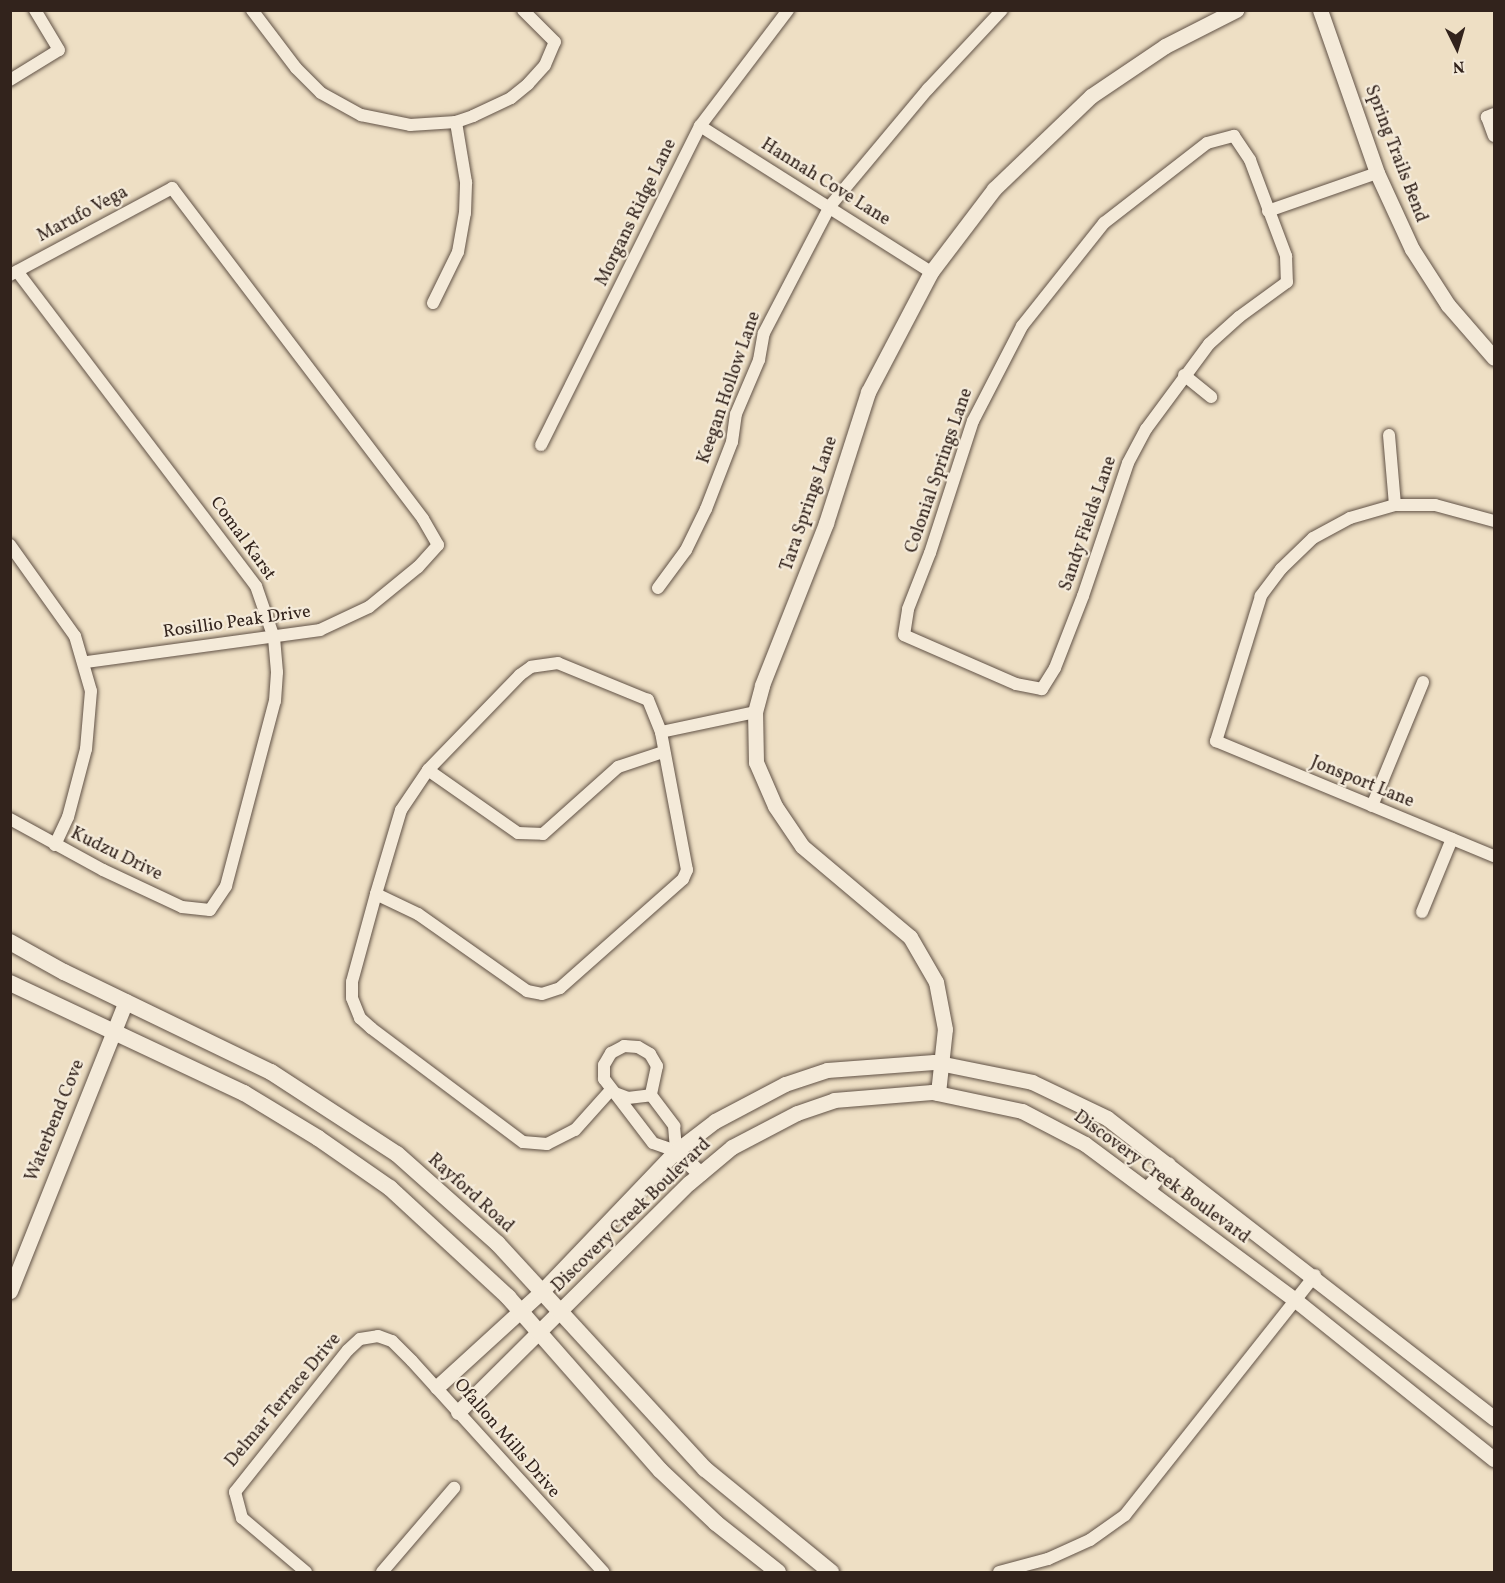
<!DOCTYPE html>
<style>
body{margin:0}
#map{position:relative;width:1505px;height:1583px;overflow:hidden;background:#eedfc4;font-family:Vollkorn,serif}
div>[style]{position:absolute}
.roads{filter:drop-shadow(0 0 2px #615246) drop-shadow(0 0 2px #615246)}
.minor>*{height:12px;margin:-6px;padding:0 6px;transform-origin:6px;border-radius:6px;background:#f4ead9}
.tertiary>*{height:15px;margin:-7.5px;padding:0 7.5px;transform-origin:7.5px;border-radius:7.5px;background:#f4ead9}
.secondary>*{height:16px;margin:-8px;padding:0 8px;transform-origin:8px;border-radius:8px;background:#f4ead9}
span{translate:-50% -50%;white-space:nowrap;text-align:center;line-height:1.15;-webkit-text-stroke:4.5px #f4ead9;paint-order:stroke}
.street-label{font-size:18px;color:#32231c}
.frame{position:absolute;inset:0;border:12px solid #32231c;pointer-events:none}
.north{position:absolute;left:1427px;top:18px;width:60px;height:60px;-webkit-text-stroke:4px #f4ead9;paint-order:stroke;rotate:175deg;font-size:16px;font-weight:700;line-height:24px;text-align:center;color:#32231c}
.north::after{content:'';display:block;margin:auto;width:21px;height:27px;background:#32231c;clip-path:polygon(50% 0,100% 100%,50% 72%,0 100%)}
</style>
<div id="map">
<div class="roads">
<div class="minor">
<i style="left:252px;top:10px;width:73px;rotate:52.8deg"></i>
<i style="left:296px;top:68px;width:35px;rotate:45deg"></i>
<i style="left:321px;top:93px;width:46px;rotate:28.8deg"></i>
<i style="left:361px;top:115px;width:50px;rotate:11.5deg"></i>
<i style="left:410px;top:125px;width:46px;rotate:-3.7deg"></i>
<i style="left:456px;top:122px;width:18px;rotate:-19deg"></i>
<i style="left:473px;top:116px;width:42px;rotate:-25.3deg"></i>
<i style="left:511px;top:98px;width:22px;rotate:-39deg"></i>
<i style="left:528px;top:84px;width:25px;rotate:-48deg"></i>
<i style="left:545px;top:65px;width:25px;rotate:-67deg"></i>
<i style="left:555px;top:42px;width:45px;rotate:-135deg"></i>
<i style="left:10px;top:80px;width:57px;rotate:-31.5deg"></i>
<i style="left:59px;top:50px;width:47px;rotate:-121deg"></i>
<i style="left:1494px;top:114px;width:8px;rotate:157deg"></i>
<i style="left:1487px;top:117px;width:20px;rotate:70deg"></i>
<i style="left:700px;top:126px;width:273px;rotate:32.3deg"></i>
<i style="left:1234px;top:136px;width:29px;rotate:56deg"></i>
<i style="left:1250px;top:160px;width:103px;rotate:69.4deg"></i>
<i style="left:1286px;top:256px;width:26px;rotate:88deg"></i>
<i style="left:1287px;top:282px;width:59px;rotate:143.9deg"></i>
<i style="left:1239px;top:317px;width:40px;rotate:138deg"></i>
<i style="left:1209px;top:344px;width:106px;rotate:126.5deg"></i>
<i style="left:1146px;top:429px;width:38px;rotate:118deg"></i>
<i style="left:1128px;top:463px;width:140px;rotate:108.7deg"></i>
<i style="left:1083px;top:596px;width:77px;rotate:111.3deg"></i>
<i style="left:1055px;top:668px;width:25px;rotate:122deg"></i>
<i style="left:1042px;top:689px;width:26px;rotate:-169deg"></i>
<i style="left:1016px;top:684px;width:122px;rotate:-156.4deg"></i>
<i style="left:904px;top:635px;width:26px;rotate:-81deg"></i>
<i style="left:908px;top:609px;width:60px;rotate:-68.6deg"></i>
<i style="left:930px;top:553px;width:139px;rotate:-72deg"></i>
<i style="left:973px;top:421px;width:107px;rotate:-62.7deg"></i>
<i style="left:1022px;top:326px;width:132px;rotate:-51.5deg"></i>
<i style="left:1104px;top:223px;width:130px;rotate:-37.8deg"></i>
<i style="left:1207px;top:143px;width:28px;rotate:-15deg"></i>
<i style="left:1268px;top:211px;width:115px;rotate:-19.2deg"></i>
<i style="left:10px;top:275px;width:184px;rotate:-28.2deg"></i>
<i style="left:172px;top:188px;width:415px;rotate:52.8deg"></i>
<i style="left:423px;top:519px;width:30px;rotate:60deg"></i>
<i style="left:438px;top:545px;width:30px;rotate:132deg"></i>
<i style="left:418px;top:567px;width:63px;rotate:140.8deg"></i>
<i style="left:369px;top:607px;width:54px;rotate:154.9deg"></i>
<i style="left:320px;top:630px;width:236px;rotate:172.2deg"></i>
<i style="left:433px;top:303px;width:57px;rotate:-63.9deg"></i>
<i style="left:458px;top:252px;width:40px;rotate:-80deg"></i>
<i style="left:465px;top:213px;width:31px;rotate:-88deg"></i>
<i style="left:466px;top:182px;width:61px;rotate:-99.5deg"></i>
<i style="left:1184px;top:375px;width:35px;rotate:39deg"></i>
<i style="left:1389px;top:435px;width:70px;rotate:85.1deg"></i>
<i style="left:541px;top:445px;width:356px;rotate:-63.5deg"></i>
<i style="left:700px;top:126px;width:146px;rotate:-52.8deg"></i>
<i style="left:1494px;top:521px;width:61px;rotate:-164.8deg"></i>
<i style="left:1435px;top:505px;width:40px;rotate:180deg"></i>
<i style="left:1395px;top:505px;width:47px;rotate:163.9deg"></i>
<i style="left:1350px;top:518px;width:42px;rotate:151.6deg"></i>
<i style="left:1313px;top:538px;width:45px;rotate:135.9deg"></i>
<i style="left:1281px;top:569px;width:34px;rotate:127deg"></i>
<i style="left:1261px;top:596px;width:152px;rotate:107.2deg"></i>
<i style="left:1216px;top:741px;width:301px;rotate:22.5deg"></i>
<i style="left:10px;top:545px;width:112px;rotate:54.5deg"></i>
<i style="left:75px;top:636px;width:57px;rotate:73.8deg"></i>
<i style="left:91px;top:691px;width:58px;rotate:94.9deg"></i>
<i style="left:86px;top:749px;width:70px;rotate:104.8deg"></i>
<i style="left:68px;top:817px;width:31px;rotate:115deg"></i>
<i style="left:658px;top:588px;width:47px;rotate:-53.6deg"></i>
<i style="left:686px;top:550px;width:46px;rotate:-64deg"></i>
<i style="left:706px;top:509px;width:72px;rotate:-68.8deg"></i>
<i style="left:732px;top:442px;width:28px;rotate:-82deg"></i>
<i style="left:736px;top:414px;width:59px;rotate:-66.9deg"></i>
<i style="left:759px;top:360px;width:27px;rotate:-80deg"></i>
<i style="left:764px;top:333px;width:143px;rotate:-62.5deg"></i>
<i style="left:830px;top:206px;width:153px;rotate:-50.1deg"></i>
<i style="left:928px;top:89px;width:108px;rotate:-46.9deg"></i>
<i style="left:661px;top:732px;width:96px;rotate:-12deg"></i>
<i style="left:428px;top:770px;width:110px;rotate:35deg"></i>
<i style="left:518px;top:833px;width:25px;rotate:2deg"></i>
<i style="left:543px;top:834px;width:101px;rotate:-41.8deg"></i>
<i style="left:618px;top:767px;width:47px;rotate:-18.4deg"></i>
<i style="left:1372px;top:806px;width:134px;rotate:-67.6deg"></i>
<i style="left:10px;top:819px;width:106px;rotate:28.7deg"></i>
<i style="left:103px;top:870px;width:87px;rotate:25.1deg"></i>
<i style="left:182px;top:907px;width:28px;rotate:6deg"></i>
<i style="left:210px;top:910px;width:29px;rotate:-56deg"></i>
<i style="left:226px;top:886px;width:191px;rotate:-75.2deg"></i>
<i style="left:275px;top:701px;width:29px;rotate:-86deg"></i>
<i style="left:277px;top:672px;width:34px;rotate:-95deg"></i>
<i style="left:274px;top:638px;width:55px;rotate:-109.1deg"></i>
<i style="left:256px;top:586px;width:395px;rotate:-127.2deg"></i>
<i style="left:376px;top:894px;width:47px;rotate:25.5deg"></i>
<i style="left:418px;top:914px;width:133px;rotate:35.2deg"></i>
<i style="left:527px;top:991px;width:15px;rotate:11deg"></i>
<i style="left:542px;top:994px;width:19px;rotate:-18deg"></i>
<i style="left:560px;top:988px;width:164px;rotate:-41.5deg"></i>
<i style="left:683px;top:879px;width:10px;rotate:-66deg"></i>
<i style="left:687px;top:870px;width:140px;rotate:-100.7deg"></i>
<i style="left:661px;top:732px;width:35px;rotate:-112deg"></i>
<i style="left:648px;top:700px;width:97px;rotate:-157.7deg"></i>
<i style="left:558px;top:663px;width:27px;rotate:172deg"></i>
<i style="left:531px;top:667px;width:14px;rotate:144deg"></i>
<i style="left:520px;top:675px;width:132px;rotate:134.1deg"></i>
<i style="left:428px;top:770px;width:48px;rotate:124deg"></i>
<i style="left:401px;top:810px;width:88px;rotate:106.6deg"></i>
<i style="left:376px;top:894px;width:91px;rotate:105.3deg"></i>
<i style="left:352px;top:982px;width:16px;rotate:90deg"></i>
<i style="left:352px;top:998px;width:22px;rotate:68deg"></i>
<i style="left:360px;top:1018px;width:15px;rotate:42deg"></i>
<i style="left:371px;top:1028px;width:190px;rotate:36.9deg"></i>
<i style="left:523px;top:1142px;width:24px;rotate:5deg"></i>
<i style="left:547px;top:1144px;width:31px;rotate:-27deg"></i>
<i style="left:575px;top:1130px;width:52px;rotate:-48.1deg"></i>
<i style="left:610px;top:1091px;width:19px;rotate:21deg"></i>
<i style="left:628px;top:1098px;width:23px;rotate:-7deg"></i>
<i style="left:1422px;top:912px;width:79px;rotate:-67.7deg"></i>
<i style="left:624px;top:1046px;width:14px;rotate:4deg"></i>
<i style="left:638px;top:1047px;width:14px;rotate:30deg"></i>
<i style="left:650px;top:1054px;width:14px;rotate:60deg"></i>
<i style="left:657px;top:1066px;width:30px;rotate:102deg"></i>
<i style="left:651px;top:1095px;width:39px;rotate:53deg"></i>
<i style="left:674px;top:1126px;width:25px;rotate:85deg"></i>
<i style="left:676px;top:1151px;width:24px;rotate:-161deg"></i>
<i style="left:653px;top:1143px;width:81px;rotate:-127.4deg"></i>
<i style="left:604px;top:1079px;width:14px;rotate:-90deg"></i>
<i style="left:604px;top:1065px;width:14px;rotate:-60deg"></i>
<i style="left:611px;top:1053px;width:15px;rotate:-28deg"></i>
<i style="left:306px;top:1572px;width:84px;rotate:-139.8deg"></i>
<i style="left:242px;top:1518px;width:27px;rotate:-105deg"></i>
<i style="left:235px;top:1492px;width:181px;rotate:-51.5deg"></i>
<i style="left:348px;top:1350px;width:16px;rotate:-43deg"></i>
<i style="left:360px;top:1339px;width:18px;rotate:-9deg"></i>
<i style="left:378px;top:1336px;width:15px;rotate:20deg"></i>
<i style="left:392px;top:1341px;width:28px;rotate:45deg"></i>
<i style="left:412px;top:1361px;width:285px;rotate:47.8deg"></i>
<i style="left:382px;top:1572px;width:111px;rotate:-49.4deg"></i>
<i style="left:999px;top:1572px;width:51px;rotate:-14.9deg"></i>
<i style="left:1048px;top:1559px;width:46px;rotate:-24.3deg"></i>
<i style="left:1090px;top:1540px;width:43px;rotate:-35.5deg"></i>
<i style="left:1125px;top:1515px;width:306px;rotate:-51.6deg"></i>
</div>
<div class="tertiary">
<i style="left:1320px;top:10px;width:173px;rotate:70.7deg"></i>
<i style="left:1377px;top:173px;width:84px;rotate:65.3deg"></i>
<i style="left:1412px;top:249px;width:67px;rotate:57.3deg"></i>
<i style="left:1448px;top:305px;width:70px;rotate:49deg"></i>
<i style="left:938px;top:1093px;width:64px;rotate:-83.8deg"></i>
<i style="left:945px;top:1029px;width:48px;rotate:-100.8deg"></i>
<i style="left:936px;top:982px;width:52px;rotate:-120deg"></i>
<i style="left:910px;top:937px;width:141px;rotate:-139.9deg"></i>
<i style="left:802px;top:846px;width:48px;rotate:-124deg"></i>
<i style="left:775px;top:806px;width:48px;rotate:-113.4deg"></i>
<i style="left:756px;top:762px;width:50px;rotate:-91.1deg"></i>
<i style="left:755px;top:712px;width:28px;rotate:-75deg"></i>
<i style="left:762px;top:685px;width:174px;rotate:-68.4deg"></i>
<i style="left:826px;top:523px;width:138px;rotate:-72.2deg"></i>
<i style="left:868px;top:392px;width:136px;rotate:-62.3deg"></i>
<i style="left:931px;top:272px;width:104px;rotate:-52.8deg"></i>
<i style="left:994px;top:189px;width:134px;rotate:-43.8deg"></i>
<i style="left:1091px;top:96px;width:89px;rotate:-34deg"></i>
<i style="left:1165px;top:46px;width:80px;rotate:-26.9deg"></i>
<i style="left:676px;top:1151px;width:33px;rotate:43deg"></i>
<i style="left:1148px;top:1188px;width:31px;rotate:-50deg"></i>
<i style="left:10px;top:1291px;width:312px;rotate:-68.2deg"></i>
<i style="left:437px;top:1387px;width:142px;rotate:-42.4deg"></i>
<i style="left:542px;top:1291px;width:194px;rotate:-46.3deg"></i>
<i style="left:676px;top:1151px;width:49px;rotate:-37.6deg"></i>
<i style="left:715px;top:1121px;width:79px;rotate:-27.9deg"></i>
<i style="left:785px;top:1084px;width:44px;rotate:-18.4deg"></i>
<i style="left:827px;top:1070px;width:107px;rotate:-4.3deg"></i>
<i style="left:934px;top:1062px;width:100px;rotate:11.5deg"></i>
<i style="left:1032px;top:1082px;width:83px;rotate:25.6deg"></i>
<i style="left:1107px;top:1118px;width:490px;rotate:37.8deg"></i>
<i style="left:458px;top:1412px;width:325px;rotate:-44.8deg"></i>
<i style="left:689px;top:1183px;width:56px;rotate:-39.9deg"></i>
<i style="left:732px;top:1147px;width:73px;rotate:-27.6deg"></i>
<i style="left:797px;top:1113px;width:39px;rotate:-19deg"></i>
<i style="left:834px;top:1100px;width:98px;rotate:-4.7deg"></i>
<i style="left:932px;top:1092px;width:92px;rotate:11.9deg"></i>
<i style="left:1022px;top:1111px;width:71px;rotate:27.6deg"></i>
<i style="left:1085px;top:1144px;width:260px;rotate:36.6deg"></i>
<i style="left:1294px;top:1299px;width:256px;rotate:38.7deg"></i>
</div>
<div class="secondary">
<i style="left:10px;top:942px;width:62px;rotate:29.1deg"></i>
<i style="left:64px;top:972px;width:230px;rotate:25.8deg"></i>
<i style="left:271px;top:1072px;width:150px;rotate:33.1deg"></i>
<i style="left:397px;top:1154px;width:135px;rotate:41.7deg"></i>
<i style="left:498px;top:1244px;width:306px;rotate:47.4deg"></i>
<i style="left:705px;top:1469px;width:163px;rotate:39.3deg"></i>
<i style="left:10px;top:983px;width:259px;rotate:25.2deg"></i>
<i style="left:244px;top:1093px;width:87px;rotate:31.3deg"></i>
<i style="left:318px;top:1138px;width:88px;rotate:34.8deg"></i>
<i style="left:390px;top:1188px;width:161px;rotate:42.7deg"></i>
<i style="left:508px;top:1297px;width:230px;rotate:48.7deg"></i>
<i style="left:660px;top:1470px;width:77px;rotate:43.4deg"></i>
<i style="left:716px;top:1523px;width:79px;rotate:38.3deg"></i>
</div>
</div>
<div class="street-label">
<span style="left:1395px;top:154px;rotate:69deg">Spring Trails Bend</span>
<span style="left:825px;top:183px;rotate:32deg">Hannah Cove Lane</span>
<span style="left:637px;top:213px;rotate:-64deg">Morgans Ridge Lane</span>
<span style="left:83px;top:215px;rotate:-28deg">Marufo Vega</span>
<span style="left:730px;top:388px;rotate:-71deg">Keegan Hollow Lane</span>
<span style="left:940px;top:471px;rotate:-71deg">Colonial Springs Lane</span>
<span style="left:810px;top:504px;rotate:-71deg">Tara Springs Lane</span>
<span style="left:1089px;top:524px;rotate:-71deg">Sandy Fields Lane</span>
<span style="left:242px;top:539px;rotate:54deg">Comal Karst</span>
<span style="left:237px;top:623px;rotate:-8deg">Rosillio Peak Drive</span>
<span style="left:1362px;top:783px;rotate:22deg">Jonsport Lane</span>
<span style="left:116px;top:855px;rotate:26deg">Kudzu Drive</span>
<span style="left:56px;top:1121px;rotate:-68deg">Waterbend Cove</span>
<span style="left:1161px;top:1178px;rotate:36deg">Discovery Creek Boulevard</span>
<span style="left:470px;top:1194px;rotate:42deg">Rayford Road</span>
<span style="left:632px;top:1216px;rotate:-44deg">Discovery Creek Boulevard</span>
<span style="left:284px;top:1401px;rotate:-50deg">Delmar Terrace Drive</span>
<span style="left:506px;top:1439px;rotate:49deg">Ofallon Mills Drive</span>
</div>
<div class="frame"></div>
<div class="north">N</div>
</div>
